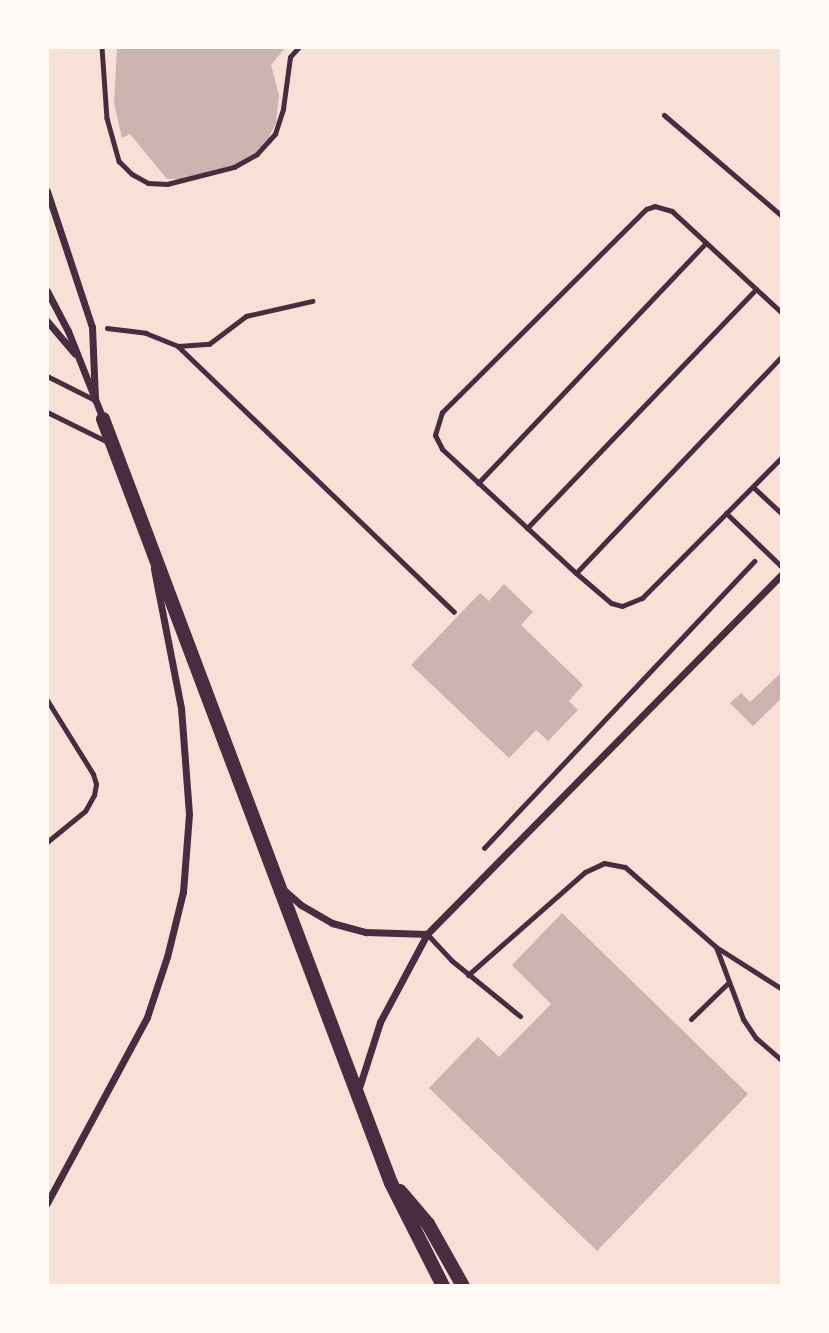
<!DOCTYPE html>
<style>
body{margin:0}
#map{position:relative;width:829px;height:1333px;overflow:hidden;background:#f7e1d7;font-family:"Golos Text",sans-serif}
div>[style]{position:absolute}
.building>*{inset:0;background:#ccb4b1}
.path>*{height:4.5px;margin:-2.25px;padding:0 2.25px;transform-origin:2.25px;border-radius:2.25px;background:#4a2c40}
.service>*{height:5px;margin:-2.5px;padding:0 2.5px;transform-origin:2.5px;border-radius:2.5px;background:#4a2c40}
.minor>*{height:7px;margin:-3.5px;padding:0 3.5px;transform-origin:3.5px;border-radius:3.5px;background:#4a2c40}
.secondary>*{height:14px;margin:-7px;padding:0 7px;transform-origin:7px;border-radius:7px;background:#4a2c40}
span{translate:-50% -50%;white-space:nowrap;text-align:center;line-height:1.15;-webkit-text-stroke:6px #fffaf5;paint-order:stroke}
.frame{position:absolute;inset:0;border:49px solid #fffaf5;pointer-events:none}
</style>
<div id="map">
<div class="building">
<i style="clip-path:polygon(117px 47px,286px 47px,271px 65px,279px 95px,276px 123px,268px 139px,256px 152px,234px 165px,180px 179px,167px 179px,130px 134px,122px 138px,114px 103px)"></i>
<i style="clip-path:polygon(504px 584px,533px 612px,521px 625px,583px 685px,569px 701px,578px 710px,548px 741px,536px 730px,509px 758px,411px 665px,480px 593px,489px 601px)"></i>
<i style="clip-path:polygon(782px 672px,782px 698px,753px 726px,730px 703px,741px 693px,750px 702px)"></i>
<i style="clip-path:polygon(562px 913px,748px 1094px,597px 1251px,429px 1088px,478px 1037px,499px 1057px,551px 1004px,512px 965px)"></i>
</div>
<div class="path">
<i style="left:102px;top:47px;width:71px;rotate:86deg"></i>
<i style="left:107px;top:118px;width:45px;rotate:74.4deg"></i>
<i style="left:119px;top:161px;width:18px;rotate:45deg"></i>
<i style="left:132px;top:174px;width:18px;rotate:29deg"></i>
<i style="left:148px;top:183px;width:19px;rotate:3deg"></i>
<i style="left:167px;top:184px;width:69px;rotate:-14.2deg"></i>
<i style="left:234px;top:167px;width:26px;rotate:-29deg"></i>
<i style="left:257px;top:154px;width:27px;rotate:-48deg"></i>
<i style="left:275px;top:134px;width:26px;rotate:-72deg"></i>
<i style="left:283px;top:109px;width:52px;rotate:-82.3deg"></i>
<i style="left:290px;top:57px;width:13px;rotate:-48deg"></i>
<i style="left:107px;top:328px;width:39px;rotate:7deg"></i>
<i style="left:146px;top:333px;width:35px;rotate:22deg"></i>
<i style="left:178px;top:346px;width:31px;rotate:-4deg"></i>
<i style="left:209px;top:344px;width:46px;rotate:-37.1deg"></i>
<i style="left:246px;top:316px;width:68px;rotate:-12.8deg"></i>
<i style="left:178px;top:346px;width:383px;rotate:43.9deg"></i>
<i style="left:484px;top:848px;width:394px;rotate:-46.7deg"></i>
</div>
<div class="service">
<i style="left:664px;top:115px;width:155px;rotate:40.6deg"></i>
<i style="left:782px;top:313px;width:150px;rotate:-137.2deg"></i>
<i style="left:672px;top:211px;width:18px;rotate:-164deg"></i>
<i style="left:655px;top:206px;width:9px;rotate:162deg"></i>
<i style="left:646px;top:209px;width:288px;rotate:135.1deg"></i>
<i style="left:442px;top:412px;width:24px;rotate:107deg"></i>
<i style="left:435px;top:435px;width:16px;rotate:63deg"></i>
<i style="left:442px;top:449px;width:183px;rotate:42.8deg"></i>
<i style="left:576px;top:573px;width:46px;rotate:40.6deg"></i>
<i style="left:611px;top:603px;width:11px;rotate:15deg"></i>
<i style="left:622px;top:606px;width:22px;rotate:-22deg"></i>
<i style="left:642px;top:598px;width:199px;rotate:-45.2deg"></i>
<i style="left:47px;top:376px;width:54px;rotate:26.6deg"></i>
<i style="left:47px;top:412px;width:70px;rotate:26.2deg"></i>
<i style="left:478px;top:483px;width:331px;rotate:-46.5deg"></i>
<i style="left:753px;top:487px;width:40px;rotate:43deg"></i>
<i style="left:726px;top:513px;width:78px;rotate:44deg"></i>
<i style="left:527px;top:528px;width:331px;rotate:-46.2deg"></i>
<i style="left:576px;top:573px;width:299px;rotate:-46.5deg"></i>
<i style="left:47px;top:700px;width:87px;rotate:58.1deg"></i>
<i style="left:93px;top:774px;width:10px;rotate:73deg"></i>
<i style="left:96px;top:784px;width:11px;rotate:100deg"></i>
<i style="left:94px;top:795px;width:18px;rotate:119deg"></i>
<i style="left:85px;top:811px;width:49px;rotate:140.8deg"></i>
<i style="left:427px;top:934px;width:35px;rotate:47deg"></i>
<i style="left:451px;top:960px;width:89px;rotate:39.1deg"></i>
<i style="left:716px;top:947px;width:77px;rotate:69.4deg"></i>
<i style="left:743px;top:1019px;width:23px;rotate:56deg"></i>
<i style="left:756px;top:1038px;width:35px;rotate:41deg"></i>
<i style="left:468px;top:975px;width:156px;rotate:-41.4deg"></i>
<i style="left:585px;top:872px;width:21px;rotate:-25deg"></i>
<i style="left:604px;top:863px;width:21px;rotate:11deg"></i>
<i style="left:625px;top:867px;width:121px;rotate:41.3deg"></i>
<i style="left:716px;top:947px;width:78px;rotate:32.5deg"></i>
<i style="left:691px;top:1019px;width:53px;rotate:-44.2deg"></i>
</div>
<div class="minor">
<i style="left:47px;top:191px;width:143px;rotate:71.7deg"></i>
<i style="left:92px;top:327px;width:73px;rotate:87.6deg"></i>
<i style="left:47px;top:291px;width:45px;rotate:62.3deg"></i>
<i style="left:68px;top:331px;width:95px;rotate:68.3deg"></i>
<i style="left:47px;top:321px;width:43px;rotate:49.7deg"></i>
<i style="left:285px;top:891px;width:21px;rotate:41deg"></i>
<i style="left:301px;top:905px;width:36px;rotate:30deg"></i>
<i style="left:332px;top:923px;width:35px;rotate:15deg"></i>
<i style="left:366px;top:932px;width:61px;rotate:1.9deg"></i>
<i style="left:359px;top:1088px;width:69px;rotate:-72.3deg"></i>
<i style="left:380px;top:1022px;width:100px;rotate:-61.9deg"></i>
<i style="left:427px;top:934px;width:506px;rotate:-45.4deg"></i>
<i style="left:47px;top:1203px;width:211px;rotate:-61.7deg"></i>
<i style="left:147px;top:1017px;width:63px;rotate:-71.6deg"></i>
<i style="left:167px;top:957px;width:67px;rotate:-76.2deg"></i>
<i style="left:183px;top:892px;width:78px;rotate:-85.6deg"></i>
<i style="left:189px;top:814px;width:106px;rotate:-94.3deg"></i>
<i style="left:181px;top:708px;width:142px;rotate:-101deg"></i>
</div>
<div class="secondary">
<i style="left:103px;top:419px;width:816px;rotate:69.35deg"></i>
<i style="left:391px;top:1183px;width:115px;rotate:63.2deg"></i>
<i style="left:400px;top:1191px;width:43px;rotate:49.7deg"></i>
<i style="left:428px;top:1224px;width:71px;rotate:60.6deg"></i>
</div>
<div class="frame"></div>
</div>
